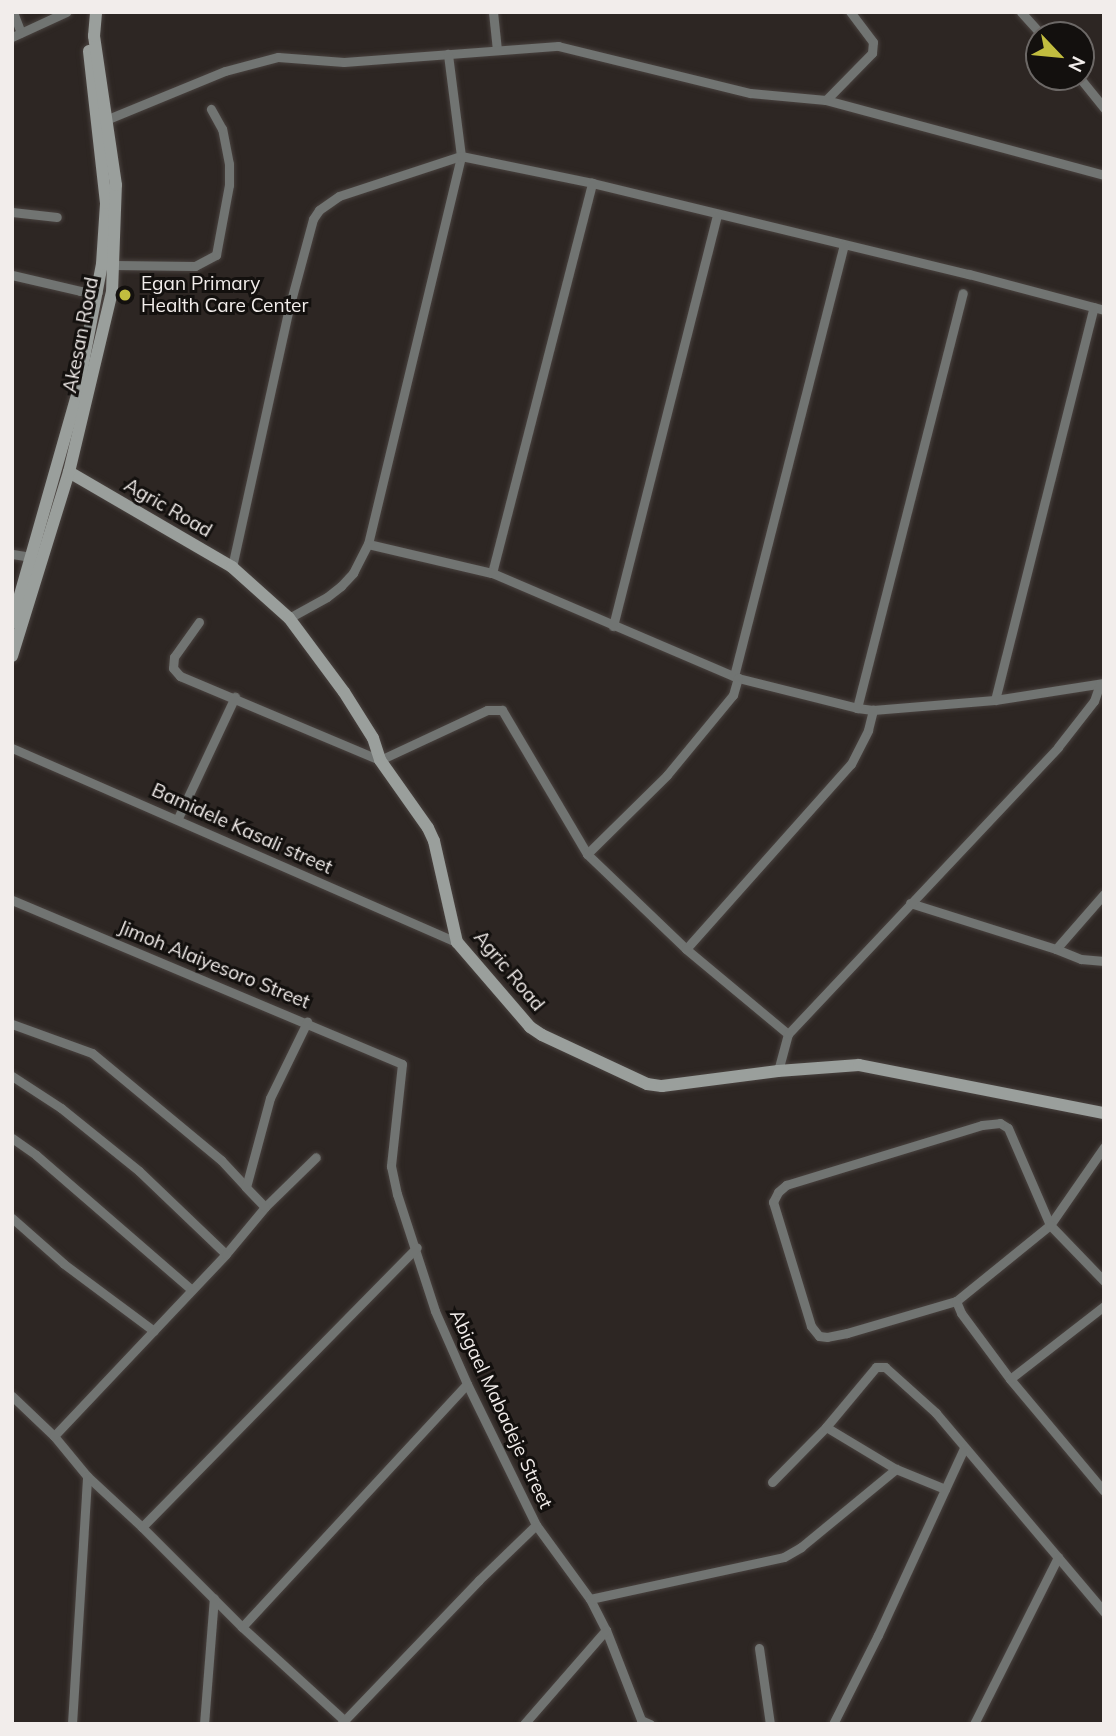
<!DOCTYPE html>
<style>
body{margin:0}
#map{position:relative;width:1116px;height:1736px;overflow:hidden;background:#2d2623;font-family:Mulish,sans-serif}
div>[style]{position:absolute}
.roads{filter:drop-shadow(0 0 2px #49423f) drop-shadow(0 0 2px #49423f)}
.street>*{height:9px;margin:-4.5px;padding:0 4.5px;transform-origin:4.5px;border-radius:4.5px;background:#717472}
.secondary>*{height:12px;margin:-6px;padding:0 6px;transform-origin:6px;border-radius:6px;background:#9a9f9c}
.dots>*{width:19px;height:19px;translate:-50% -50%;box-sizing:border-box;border:4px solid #13100e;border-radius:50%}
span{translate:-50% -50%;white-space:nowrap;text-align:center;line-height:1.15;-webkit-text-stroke:6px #13100e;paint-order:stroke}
.poi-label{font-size:19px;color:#f2edeb}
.left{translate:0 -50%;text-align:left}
.street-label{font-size:19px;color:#f2edeb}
.frame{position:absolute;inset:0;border:14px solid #f2edeb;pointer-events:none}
.north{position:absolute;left:1025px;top:21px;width:70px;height:70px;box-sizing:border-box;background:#13100e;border:2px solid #6c6866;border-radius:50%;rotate:116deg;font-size:19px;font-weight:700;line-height:28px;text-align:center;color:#f2edeb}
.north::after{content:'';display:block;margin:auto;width:24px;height:32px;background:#c2bd3f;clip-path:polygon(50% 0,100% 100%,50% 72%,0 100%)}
</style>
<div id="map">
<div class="roads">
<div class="street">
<i style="left:13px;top:12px;width:22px;rotate:69deg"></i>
<i style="left:493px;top:12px;width:37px;rotate:84deg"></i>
<i style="left:1021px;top:12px;width:31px;rotate:48deg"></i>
<i style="left:12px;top:37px;width:60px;rotate:-24.8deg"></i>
<i style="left:1079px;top:77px;width:40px;rotate:51deg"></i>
<i style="left:826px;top:100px;width:66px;rotate:-45.6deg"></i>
<i style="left:872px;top:53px;width:11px;rotate:-85deg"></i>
<i style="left:873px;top:42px;width:38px;rotate:-127deg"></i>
<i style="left:108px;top:119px;width:126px;rotate:-22.3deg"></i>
<i style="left:225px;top:71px;width:55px;rotate:-14.8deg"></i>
<i style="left:278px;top:57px;width:66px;rotate:4.3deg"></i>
<i style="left:344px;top:62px;width:215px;rotate:-4.3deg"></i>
<i style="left:558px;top:46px;width:198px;rotate:13.8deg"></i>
<i style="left:750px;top:93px;width:76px;rotate:5.3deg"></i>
<i style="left:826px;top:100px;width:288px;rotate:15.1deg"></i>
<i style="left:12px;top:212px;width:45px;rotate:6.3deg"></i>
<i style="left:114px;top:265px;width:81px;rotate:0.7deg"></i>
<i style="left:195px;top:266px;width:24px;rotate:-28deg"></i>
<i style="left:216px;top:255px;width:71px;rotate:-79.5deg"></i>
<i style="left:229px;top:185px;width:21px;rotate:-90deg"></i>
<i style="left:229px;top:164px;width:36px;rotate:-101deg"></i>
<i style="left:222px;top:129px;width:23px;rotate:-119deg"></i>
<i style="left:12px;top:275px;width:70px;rotate:13.2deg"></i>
<i style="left:80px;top:291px;width:18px;rotate:3deg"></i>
<i style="left:368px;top:544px;width:399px;rotate:-76.5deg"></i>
<i style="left:461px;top:156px;width:103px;rotate:-97.3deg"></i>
<i style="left:12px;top:554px;width:18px;rotate:9deg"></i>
<i style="left:232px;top:567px;width:265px;rotate:-77.6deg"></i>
<i style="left:289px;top:308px;width:92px;rotate:-74.9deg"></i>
<i style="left:313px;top:219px;width:11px;rotate:-56deg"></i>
<i style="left:319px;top:210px;width:24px;rotate:-35deg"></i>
<i style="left:339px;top:196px;width:128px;rotate:-18.2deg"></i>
<i style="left:461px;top:156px;width:134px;rotate:11.6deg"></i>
<i style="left:592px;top:183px;width:388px;rotate:13.6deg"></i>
<i style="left:969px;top:274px;width:140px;rotate:14.9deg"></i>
<i style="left:492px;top:573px;width:403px;rotate:-75.6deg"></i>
<i style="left:289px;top:618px;width:43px;rotate:-28.9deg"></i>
<i style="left:327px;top:597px;width:18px;rotate:-38deg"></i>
<i style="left:341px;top:586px;width:18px;rotate:-47deg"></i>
<i style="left:353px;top:573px;width:33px;rotate:-63deg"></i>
<i style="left:368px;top:544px;width:127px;rotate:13.2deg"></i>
<i style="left:492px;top:573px;width:267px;rotate:23.1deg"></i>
<i style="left:738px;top:678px;width:123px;rotate:14.1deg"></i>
<i style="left:857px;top:708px;width:16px;rotate:7deg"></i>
<i style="left:873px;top:710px;width:122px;rotate:-4.7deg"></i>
<i style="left:995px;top:700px;width:110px;rotate:-8.9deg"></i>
<i style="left:199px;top:622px;width:43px;rotate:125.5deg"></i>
<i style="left:174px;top:657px;width:11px;rotate:95deg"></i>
<i style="left:173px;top:668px;width:11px;rotate:49deg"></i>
<i style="left:180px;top:676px;width:217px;rotate:22.8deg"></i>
<i style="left:380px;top:760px;width:118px;rotate:-25deg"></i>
<i style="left:487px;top:710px;width:15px"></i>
<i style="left:502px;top:710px;width:167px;rotate:59.4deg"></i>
<i style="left:587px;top:854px;width:137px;rotate:43.8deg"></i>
<i style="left:686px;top:949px;width:133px;rotate:39.8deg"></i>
<i style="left:613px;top:626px;width:424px;rotate:-75.8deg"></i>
<i style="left:734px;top:676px;width:445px;rotate:-75.7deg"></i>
<i style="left:995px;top:700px;width:405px;rotate:-75.9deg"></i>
<i style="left:857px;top:708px;width:428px;rotate:-75.7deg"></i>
<i style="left:12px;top:748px;width:485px;rotate:23.6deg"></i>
<i style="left:178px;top:818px;width:134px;rotate:-64.8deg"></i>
<i style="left:587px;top:854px;width:112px;rotate:-44.6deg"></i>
<i style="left:667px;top:775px;width:104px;rotate:-50.5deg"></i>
<i style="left:733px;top:695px;width:18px;rotate:-74deg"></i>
<i style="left:12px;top:900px;width:423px;rotate:22.8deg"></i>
<i style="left:402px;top:1064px;width:103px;rotate:96.2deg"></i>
<i style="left:391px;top:1166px;width:29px;rotate:78deg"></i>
<i style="left:397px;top:1194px;width:123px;rotate:72deg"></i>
<i style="left:435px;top:1311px;width:80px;rotate:66.3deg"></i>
<i style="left:467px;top:1384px;width:157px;rotate:63.9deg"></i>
<i style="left:536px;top:1525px;width:92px;rotate:53.9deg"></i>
<i style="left:590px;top:1599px;width:35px;rotate:63deg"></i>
<i style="left:606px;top:1630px;width:97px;rotate:68.7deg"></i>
<i style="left:641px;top:1720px;width:10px;rotate:24deg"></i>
<i style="left:910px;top:903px;width:153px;rotate:17.5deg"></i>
<i style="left:1056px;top:949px;width:73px;rotate:-48.9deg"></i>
<i style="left:686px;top:949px;width:248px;rotate:-48.3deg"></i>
<i style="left:851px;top:764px;width:38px;rotate:-63deg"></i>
<i style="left:868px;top:730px;width:21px;rotate:-76deg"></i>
<i style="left:1056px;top:949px;width:27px;rotate:22deg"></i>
<i style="left:1081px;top:959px;width:23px;rotate:5deg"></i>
<i style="left:12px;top:1024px;width:85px;rotate:19.9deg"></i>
<i style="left:92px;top:1053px;width:168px;rotate:39.7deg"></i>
<i style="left:221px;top:1160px;width:37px;rotate:47deg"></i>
<i style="left:778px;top:1071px;width:38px;rotate:-75deg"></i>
<i style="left:788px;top:1034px;width:394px;rotate:-46.7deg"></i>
<i style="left:1058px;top:747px;width:58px;rotate:-52deg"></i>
<i style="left:1094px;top:701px;width:18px;rotate:-71deg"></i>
<i style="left:12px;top:1076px;width:59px;rotate:33.1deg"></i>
<i style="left:61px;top:1108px;width:100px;rotate:38.9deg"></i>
<i style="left:139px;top:1171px;width:120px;rotate:43.7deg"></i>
<i style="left:1000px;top:1123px;width:9px;rotate:32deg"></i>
<i style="left:1008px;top:1128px;width:106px;rotate:66.6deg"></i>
<i style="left:1050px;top:1225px;width:121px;rotate:141deg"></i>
<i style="left:956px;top:1301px;width:114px;rotate:163.6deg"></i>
<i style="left:847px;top:1333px;width:20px;rotate:169deg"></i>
<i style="left:827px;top:1337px;width:8px;rotate:-173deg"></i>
<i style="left:819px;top:1336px;width:13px;rotate:-129deg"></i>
<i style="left:811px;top:1326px;width:130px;rotate:-107deg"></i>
<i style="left:773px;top:1202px;width:11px;rotate:-63deg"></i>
<i style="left:778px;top:1192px;width:11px;rotate:-41deg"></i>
<i style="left:786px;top:1185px;width:205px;rotate:-17deg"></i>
<i style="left:982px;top:1125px;width:18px;rotate:-6deg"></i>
<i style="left:12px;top:1138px;width:29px;rotate:35deg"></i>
<i style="left:36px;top:1155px;width:206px;rotate:40.9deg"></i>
<i style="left:1104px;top:1147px;width:95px;rotate:124.7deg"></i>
<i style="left:1050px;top:1225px;width:78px;rotate:46deg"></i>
<i style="left:265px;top:1207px;width:71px;rotate:-44.4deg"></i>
<i style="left:12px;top:1218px;width:69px;rotate:41.5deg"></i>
<i style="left:64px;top:1264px;width:112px;rotate:36.7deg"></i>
<i style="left:956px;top:1301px;width:13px;rotate:67deg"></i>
<i style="left:961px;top:1313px;width:82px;rotate:53.4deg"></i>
<i style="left:1010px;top:1379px;width:146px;rotate:50deg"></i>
<i style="left:1010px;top:1379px;width:119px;rotate:-37.8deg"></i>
<i style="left:12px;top:1396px;width:58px;rotate:43.6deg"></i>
<i style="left:54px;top:1436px;width:52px;rotate:50.5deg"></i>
<i style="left:87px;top:1476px;width:75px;rotate:42.8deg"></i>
<i style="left:142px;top:1527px;width:141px;rotate:45deg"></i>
<i style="left:242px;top:1627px;width:138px;rotate:42.4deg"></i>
<i style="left:826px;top:1427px;width:82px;rotate:31deg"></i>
<i style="left:896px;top:1469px;width:53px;rotate:22.2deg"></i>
<i style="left:54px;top:1436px;width:250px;rotate:-46.6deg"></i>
<i style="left:226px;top:1254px;width:61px;rotate:-50.3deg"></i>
<i style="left:265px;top:1207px;width:28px;rotate:-134deg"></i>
<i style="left:246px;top:1187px;width:92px;rotate:-74.9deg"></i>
<i style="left:270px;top:1098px;width:85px;rotate:-64deg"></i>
<i style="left:772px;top:1482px;width:77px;rotate:-45.5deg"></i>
<i style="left:826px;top:1427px;width:78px;rotate:-50.2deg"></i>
<i style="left:876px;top:1367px;width:9px"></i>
<i style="left:885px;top:1367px;width:69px;rotate:42deg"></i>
<i style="left:936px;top:1413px;width:260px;rotate:49.8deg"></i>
<i style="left:142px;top:1527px;width:392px;rotate:-45.5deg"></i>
<i style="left:590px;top:1599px;width:198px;rotate:-12.2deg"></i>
<i style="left:784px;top:1557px;width:20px;rotate:-30deg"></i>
<i style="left:801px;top:1547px;width:123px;rotate:-39.4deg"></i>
<i style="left:242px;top:1627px;width:331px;rotate:-47.2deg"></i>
<i style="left:759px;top:1648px;width:77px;rotate:81.8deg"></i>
<i style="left:72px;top:1724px;width:248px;rotate:-86.5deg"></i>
<i style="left:204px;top:1724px;width:126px;rotate:-85.5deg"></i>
<i style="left:341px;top:1724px;width:199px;rotate:-46.2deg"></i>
<i style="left:479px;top:1580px;width:79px;rotate:-44deg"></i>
<i style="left:524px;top:1724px;width:125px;rotate:-48.9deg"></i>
<i style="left:833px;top:1724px;width:100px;rotate:-63.2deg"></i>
<i style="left:878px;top:1635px;width:206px;rotate:-65.3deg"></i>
<i style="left:974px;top:1724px;width:187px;rotate:-63.3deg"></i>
</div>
<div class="secondary">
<i style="left:69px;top:472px;width:189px;rotate:30.2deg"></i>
<i style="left:232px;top:567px;width:76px;rotate:41.8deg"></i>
<i style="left:289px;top:618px;width:92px;rotate:53.4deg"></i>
<i style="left:344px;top:692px;width:54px;rotate:57.8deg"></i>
<i style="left:373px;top:738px;width:23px;rotate:72deg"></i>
<i style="left:380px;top:760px;width:83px;rotate:54.8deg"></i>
<i style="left:428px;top:828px;width:14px;rotate:65deg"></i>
<i style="left:434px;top:841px;width:104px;rotate:77.2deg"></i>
<i style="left:457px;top:942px;width:112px;rotate:49.3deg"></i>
<i style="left:530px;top:1027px;width:14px;rotate:34deg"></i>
<i style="left:542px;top:1035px;width:116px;rotate:25deg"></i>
<i style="left:647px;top:1084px;width:15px;rotate:8deg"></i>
<i style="left:662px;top:1086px;width:117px;rotate:-7.4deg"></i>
<i style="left:778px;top:1071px;width:81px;rotate:-4.2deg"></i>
<i style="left:859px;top:1065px;width:250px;rotate:11.1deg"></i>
<i style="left:12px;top:623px;width:237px;rotate:-74.1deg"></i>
<i style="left:77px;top:395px;width:133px;rotate:-79.2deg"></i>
<i style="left:102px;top:264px;width:61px;rotate:-86.2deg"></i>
<i style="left:106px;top:203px;width:153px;rotate:-96.4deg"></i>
<i style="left:12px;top:656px;width:193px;rotate:-72.8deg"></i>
<i style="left:69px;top:472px;width:185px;rotate:-76.6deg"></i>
<i style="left:112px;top:292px;width:107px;rotate:-87.9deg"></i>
<i style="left:116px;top:185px;width:151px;rotate:-98.4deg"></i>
<i style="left:94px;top:36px;width:24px;rotate:-85deg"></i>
</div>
</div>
<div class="dots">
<i style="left:125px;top:295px;background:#c2bd3f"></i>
</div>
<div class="poi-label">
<span class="left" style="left:141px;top:295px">Egan Primary<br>Health Care Center</span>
</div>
<div class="street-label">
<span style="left:81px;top:335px;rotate:-79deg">Akesan Road</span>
<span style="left:168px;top:508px;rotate:30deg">Agric Road</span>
<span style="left:242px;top:829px;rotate:24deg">Bamidele Kasali street</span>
<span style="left:214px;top:965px;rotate:22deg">Jimoh Alaiyesoro Street</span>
<span style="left:509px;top:971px;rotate:50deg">Agric Road</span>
<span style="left:501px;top:1409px;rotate:65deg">Abigael Mabadeje Street</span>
</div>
<div class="frame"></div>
<div class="north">N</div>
</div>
